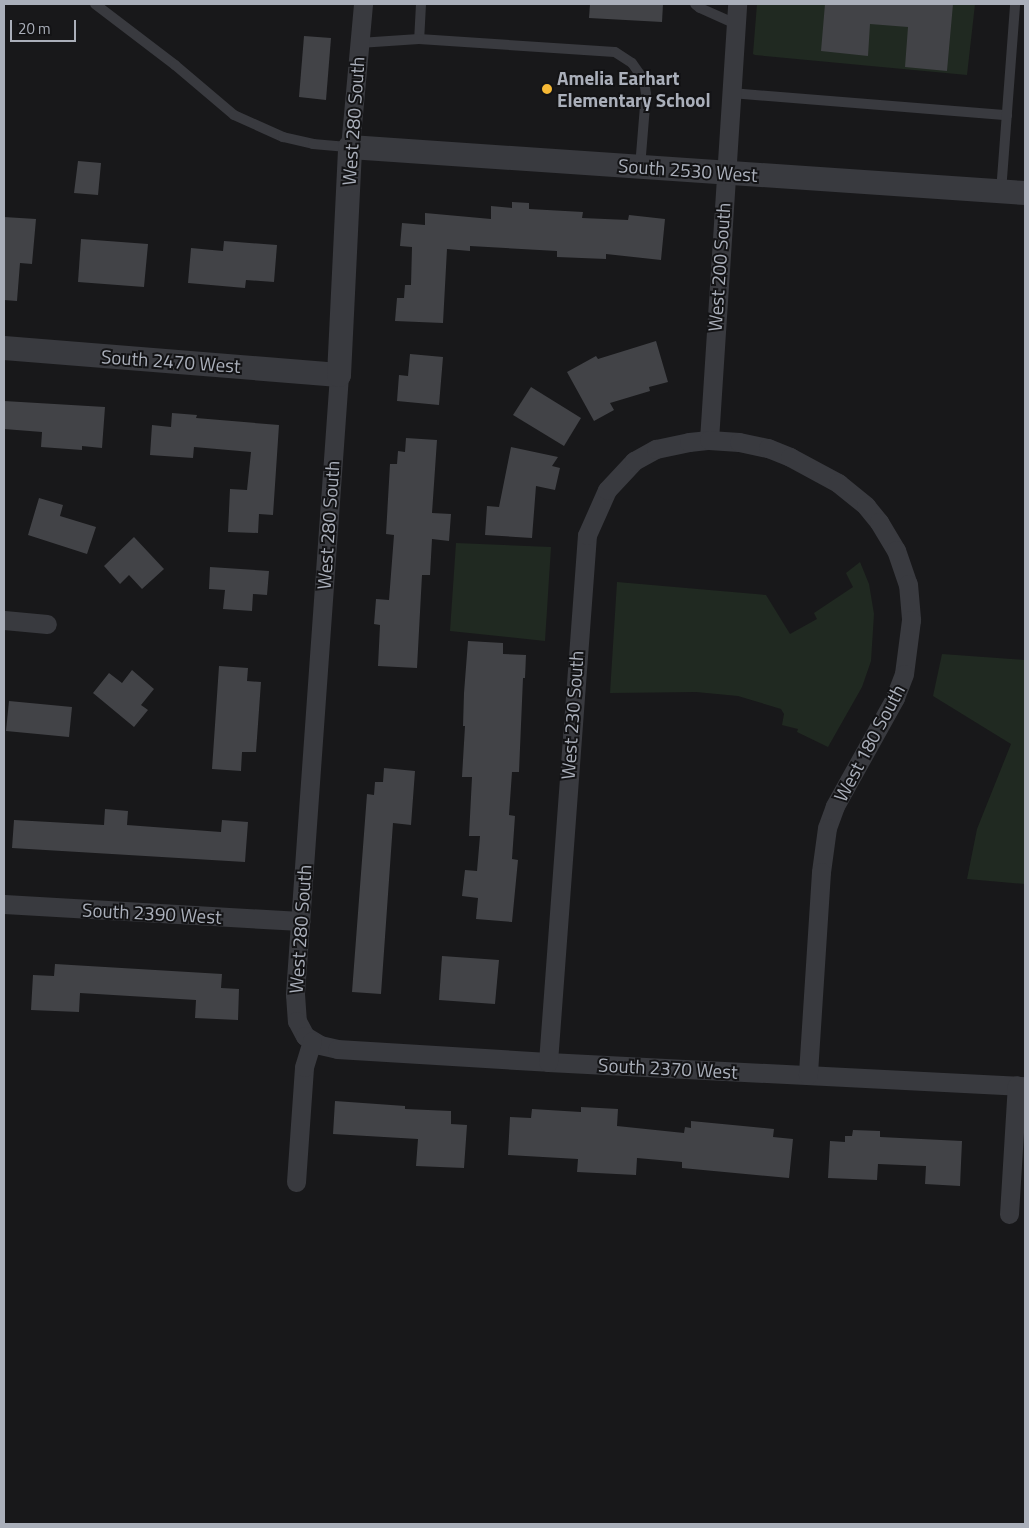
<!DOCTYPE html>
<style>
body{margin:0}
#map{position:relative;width:1029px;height:1528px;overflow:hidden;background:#18181a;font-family:"Titillium Web",sans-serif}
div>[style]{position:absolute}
.green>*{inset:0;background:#202921}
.building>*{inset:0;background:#424347}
.service>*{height:10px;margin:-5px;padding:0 5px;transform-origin:5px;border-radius:5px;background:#393a3f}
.minor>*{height:19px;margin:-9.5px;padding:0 9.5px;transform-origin:9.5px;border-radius:9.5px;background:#393a3f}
.tertiary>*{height:24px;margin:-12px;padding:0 12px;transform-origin:12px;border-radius:12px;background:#393a3f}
.dots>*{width:14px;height:14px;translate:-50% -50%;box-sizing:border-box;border:2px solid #131315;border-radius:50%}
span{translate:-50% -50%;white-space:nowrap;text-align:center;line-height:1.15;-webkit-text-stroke:4px #131315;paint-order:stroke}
.poi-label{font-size:19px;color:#aaafba;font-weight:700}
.left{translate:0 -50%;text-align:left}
.street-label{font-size:19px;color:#aaafba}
.frame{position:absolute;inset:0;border:5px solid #aaafba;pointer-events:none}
.scale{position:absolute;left:10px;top:20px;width:66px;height:22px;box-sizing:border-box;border:2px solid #aaafba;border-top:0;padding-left:6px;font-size:15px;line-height:18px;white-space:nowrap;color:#aaafba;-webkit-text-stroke:4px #131315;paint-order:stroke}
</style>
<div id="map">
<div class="green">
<i style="clip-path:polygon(757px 4px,975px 4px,967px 75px,755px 55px,753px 54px)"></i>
<i style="clip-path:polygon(456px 543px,551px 547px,545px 641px,450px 631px)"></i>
<i style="clip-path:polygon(860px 562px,869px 584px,874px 614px,871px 661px,862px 687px,828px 747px,797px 732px,798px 729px,782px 725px,784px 714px,781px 709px,738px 696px,696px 692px,610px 693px,617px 582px,766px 595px,790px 634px,817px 619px,814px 613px,853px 587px,846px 573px)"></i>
<i style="clip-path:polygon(942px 654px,1025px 660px,1025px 884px,967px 879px,977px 829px,1011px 744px,933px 696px)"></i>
</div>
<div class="building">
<i style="clip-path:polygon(590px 4px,663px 4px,662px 22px,589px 18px)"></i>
<i style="clip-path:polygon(825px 4px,953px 4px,947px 71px,905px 67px,908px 27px,870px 24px,868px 56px,821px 51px)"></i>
<i style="clip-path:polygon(304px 36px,331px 38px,326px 100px,299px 97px)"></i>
<i style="clip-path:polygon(78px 161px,101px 163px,98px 195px,74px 193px)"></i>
<i style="clip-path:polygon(512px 202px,529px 203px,529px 209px,583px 212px,582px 218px,628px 220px,629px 215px,665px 219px,661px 260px,606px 254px,606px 259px,557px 257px,557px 251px,470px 246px,470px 251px,447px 249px,443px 323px,395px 321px,397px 298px,404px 298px,405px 285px,411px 285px,412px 247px,400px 246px,402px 223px,425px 225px,425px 213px,491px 219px,491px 206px,512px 208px)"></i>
<i style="clip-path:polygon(4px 217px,36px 219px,32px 264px,20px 263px,17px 301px,4px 300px)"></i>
<i style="clip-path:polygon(81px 239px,148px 244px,144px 287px,78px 282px)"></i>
<i style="clip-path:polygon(224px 241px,277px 245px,274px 282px,246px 280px,245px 288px,188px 283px,191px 248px,223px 251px)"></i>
<i style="clip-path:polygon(656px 341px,668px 382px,649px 387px,650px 391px,610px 403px,614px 410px,594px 421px,567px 372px,596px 356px,598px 359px)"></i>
<i style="clip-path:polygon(410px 354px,443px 357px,439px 405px,397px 401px,399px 375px,408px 376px)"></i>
<i style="clip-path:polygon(531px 387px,581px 418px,564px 446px,513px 415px)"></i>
<i style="clip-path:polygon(4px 401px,105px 407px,102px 448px,82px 446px,82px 450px,41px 447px,42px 432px,4px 429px)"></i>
<i style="clip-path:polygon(172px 413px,197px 415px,196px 418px,279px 425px,273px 515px,259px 514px,258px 533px,228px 532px,230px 489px,247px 490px,251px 452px,194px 447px,193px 458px,150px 455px,152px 425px,171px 427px)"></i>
<i style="clip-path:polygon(406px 438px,437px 440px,432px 513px,451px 514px,449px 541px,432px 539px,430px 575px,422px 575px,417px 668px,378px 666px,380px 625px,374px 624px,376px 599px,389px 600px,394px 535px,386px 534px,390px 464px,397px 464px,398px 451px,405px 452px)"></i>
<i style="clip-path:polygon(511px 447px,558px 457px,552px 466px,560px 468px,555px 490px,536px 486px,532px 538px,485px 535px,487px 506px,499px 507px)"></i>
<i style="clip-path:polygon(39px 498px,63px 505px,60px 516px,96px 527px,87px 554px,28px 535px)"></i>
<i style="clip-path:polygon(134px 537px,164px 569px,142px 589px,129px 575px,120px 584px,104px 566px)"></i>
<i style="clip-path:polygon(210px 567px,269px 571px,267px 595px,253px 594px,252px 611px,223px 609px,225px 590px,209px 589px)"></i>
<i style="clip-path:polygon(468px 641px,503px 643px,503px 654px,526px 655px,525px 678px,523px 678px,519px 772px,512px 772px,509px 815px,515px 816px,512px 859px,518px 860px,512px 922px,476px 919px,478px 898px,462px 896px,465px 870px,477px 871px,480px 836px,469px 836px,472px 777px,462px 777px,465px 726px,463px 726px,464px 693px)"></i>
<i style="clip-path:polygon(219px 666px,248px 668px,247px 681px,261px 682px,256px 752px,242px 752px,241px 771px,212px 769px)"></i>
<i style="clip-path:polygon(132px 670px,154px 689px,141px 705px,148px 710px,134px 727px,93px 693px,109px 673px,122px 683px)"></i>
<i style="clip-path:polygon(9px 701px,72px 707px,69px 737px,6px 731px)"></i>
<i style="clip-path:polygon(384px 768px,415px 771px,411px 825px,393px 823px,381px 994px,352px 992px,367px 794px,374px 795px,375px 782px,383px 782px)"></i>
<i style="clip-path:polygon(105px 809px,128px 811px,127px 825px,221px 832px,222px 820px,248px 822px,245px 862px,12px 848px,14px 820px,104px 825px)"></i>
<i style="clip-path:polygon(442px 956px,499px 960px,495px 1004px,439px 1000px)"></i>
<i style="clip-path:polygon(55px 964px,222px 974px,221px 988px,239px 989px,238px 1020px,195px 1018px,196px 1000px,80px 993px,79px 1012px,31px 1010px,33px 975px,54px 976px)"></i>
<i style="clip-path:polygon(335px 1101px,405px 1106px,405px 1109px,451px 1111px,451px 1124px,467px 1125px,464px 1168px,416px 1166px,418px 1139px,333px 1134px)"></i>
<i style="clip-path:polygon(581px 1107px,618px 1109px,617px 1126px,684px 1133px,685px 1127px,691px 1128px,691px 1121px,774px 1129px,773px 1137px,793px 1139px,789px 1178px,682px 1168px,682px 1162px,637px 1158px,636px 1175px,577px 1172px,578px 1159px,508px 1155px,510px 1117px,531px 1118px,532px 1109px,581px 1112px)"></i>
<i style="clip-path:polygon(853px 1130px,880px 1131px,880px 1137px,962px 1141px,960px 1186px,925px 1184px,926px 1166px,878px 1164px,877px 1180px,828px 1178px,830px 1141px,845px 1142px,845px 1136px,852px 1136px)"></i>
</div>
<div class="service">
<i style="left:95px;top:4px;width:101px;rotate:37.3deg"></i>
<i style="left:175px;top:65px;width:77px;rotate:40.3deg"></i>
<i style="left:234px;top:115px;width:54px;rotate:24.2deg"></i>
<i style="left:283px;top:137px;width:31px;rotate:13deg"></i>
<i style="left:313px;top:144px;width:37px;rotate:5deg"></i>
<i style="left:421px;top:4px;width:35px;rotate:93deg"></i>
<i style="left:419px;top:39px;width:196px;rotate:3.8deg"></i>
<i style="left:615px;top:52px;width:20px;rotate:33deg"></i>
<i style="left:632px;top:63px;width:21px;rotate:55deg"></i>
<i style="left:644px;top:80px;width:14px;rotate:82deg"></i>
<i style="left:646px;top:94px;width:73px;rotate:94.7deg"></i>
<i style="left:695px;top:4px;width:6px;rotate:39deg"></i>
<i style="left:700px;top:8px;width:39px;rotate:24deg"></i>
<i style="left:359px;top:43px;width:60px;rotate:-3.8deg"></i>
<i style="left:731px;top:93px;width:277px;rotate:4.6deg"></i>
<i style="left:1001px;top:192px;width:189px;rotate:-85.7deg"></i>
</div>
<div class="minor">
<i style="left:350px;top:147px;width:144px;rotate:-84.8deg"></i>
<i style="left:339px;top:375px;width:621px;rotate:94.07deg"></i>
<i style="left:295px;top:994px;width:27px;rotate:86deg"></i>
<i style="left:297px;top:1021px;width:17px;rotate:62deg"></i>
<i style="left:305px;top:1036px;width:17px;rotate:31deg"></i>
<i style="left:320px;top:1045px;width:17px;rotate:13deg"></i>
<i style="left:337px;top:1049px;width:211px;rotate:3.5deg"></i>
<i style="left:548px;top:1062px;width:478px;rotate:2.9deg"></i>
<i style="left:709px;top:440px;width:437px;rotate:-86.3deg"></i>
<i style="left:4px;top:620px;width:43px;rotate:5.3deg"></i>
<i style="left:4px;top:904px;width:297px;rotate:3.3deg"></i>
<i style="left:548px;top:1062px;width:528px;rotate:-85.77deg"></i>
<i style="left:587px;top:535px;width:49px;rotate:-66deg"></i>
<i style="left:607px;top:490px;width:40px;rotate:-47deg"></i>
<i style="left:634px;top:461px;width:25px;rotate:-29deg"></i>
<i style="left:656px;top:449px;width:34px;rotate:-12deg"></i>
<i style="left:689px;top:442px;width:20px;rotate:-6deg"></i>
<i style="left:709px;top:440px;width:30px;rotate:4deg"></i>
<i style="left:739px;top:442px;width:30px;rotate:12deg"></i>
<i style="left:768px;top:448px;width:24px;rotate:22deg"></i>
<i style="left:790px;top:457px;width:55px;rotate:28.4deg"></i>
<i style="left:838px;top:483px;width:36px;rotate:39deg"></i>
<i style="left:866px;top:506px;width:21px;rotate:51deg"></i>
<i style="left:879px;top:522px;width:33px;rotate:59deg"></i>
<i style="left:896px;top:550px;width:36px;rotate:71deg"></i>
<i style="left:908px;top:584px;width:36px;rotate:85deg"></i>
<i style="left:911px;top:620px;width:54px;rotate:97.4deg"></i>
<i style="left:904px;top:674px;width:26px;rotate:111deg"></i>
<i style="left:895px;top:698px;width:124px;rotate:119.1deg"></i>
<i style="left:835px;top:806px;width:23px;rotate:110deg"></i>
<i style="left:827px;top:828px;width:44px;rotate:97.8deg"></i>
<i style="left:821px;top:872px;width:203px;rotate:93.7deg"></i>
<i style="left:296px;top:1182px;width:115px;rotate:-86deg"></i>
<i style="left:304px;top:1067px;width:27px;rotate:-73deg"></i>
<i style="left:1009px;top:1214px;width:129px;rotate:-86.5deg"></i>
</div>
<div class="tertiary">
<i style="left:4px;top:348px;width:336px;rotate:4.6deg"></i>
<i style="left:339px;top:375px;width:228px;rotate:-87.2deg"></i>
<i style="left:350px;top:147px;width:677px;rotate:3.9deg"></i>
</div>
<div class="dots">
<i style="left:547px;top:89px;background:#f5b835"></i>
</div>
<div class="poi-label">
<span class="left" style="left:557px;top:89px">Amelia Earhart<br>Elementary School</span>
</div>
<div class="street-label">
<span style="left:353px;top:121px;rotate:-86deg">West 280 South</span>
<span style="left:688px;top:170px;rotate:4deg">South 2530 West</span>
<span style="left:719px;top:267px;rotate:-86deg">West 200 South</span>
<span style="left:171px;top:361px;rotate:4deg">South 2470 West</span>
<span style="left:328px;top:525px;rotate:-86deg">West 280 South</span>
<span style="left:572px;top:715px;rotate:-86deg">West 230 South</span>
<span style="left:869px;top:743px;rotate:-62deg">West 180 South</span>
<span style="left:152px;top:913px;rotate:3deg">South 2390 West</span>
<span style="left:300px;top:929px;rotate:-86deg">West 280 South</span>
<span style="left:668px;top:1068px;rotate:3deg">South 2370 West</span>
</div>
<div class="frame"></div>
<div class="scale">20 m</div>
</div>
